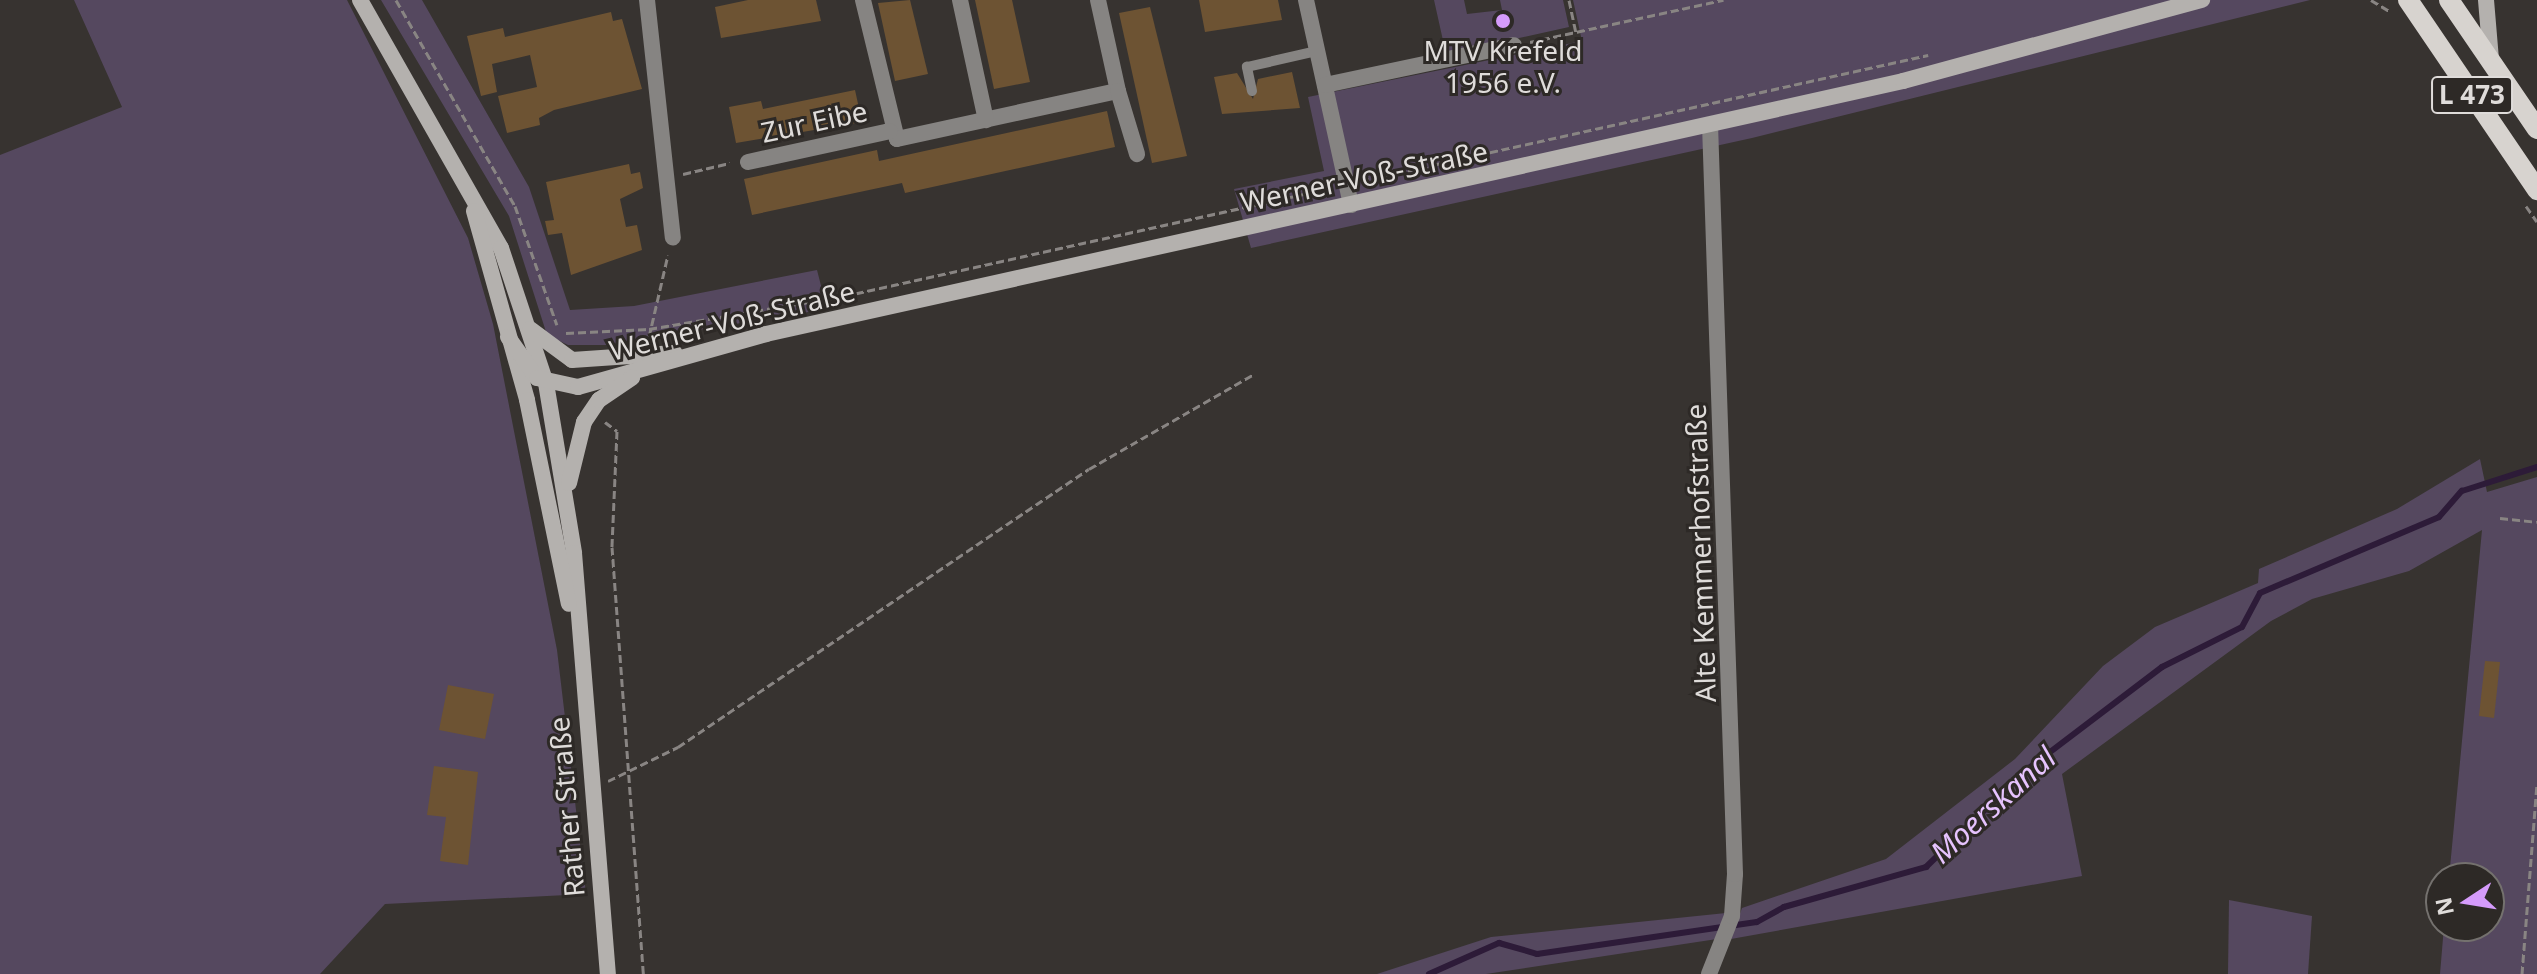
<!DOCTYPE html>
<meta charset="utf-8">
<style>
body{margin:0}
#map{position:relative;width:2537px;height:974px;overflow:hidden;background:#373330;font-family:"Noto Sans",sans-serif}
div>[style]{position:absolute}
.green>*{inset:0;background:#55485f}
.stream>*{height:6px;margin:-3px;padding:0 3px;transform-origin:3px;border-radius:3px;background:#2d1b38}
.building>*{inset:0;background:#6d5333}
.path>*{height:3px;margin-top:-1.5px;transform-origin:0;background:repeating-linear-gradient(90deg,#898583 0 8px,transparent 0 12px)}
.lane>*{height:10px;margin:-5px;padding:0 5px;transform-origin:5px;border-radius:5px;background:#868482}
.street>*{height:16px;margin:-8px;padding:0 8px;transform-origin:8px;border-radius:8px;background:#868482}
.secondary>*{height:16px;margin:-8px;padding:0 8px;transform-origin:8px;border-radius:8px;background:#b4b1ae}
.primary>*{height:20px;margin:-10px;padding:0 10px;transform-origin:10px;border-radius:10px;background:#d7d3cf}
.dots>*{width:22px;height:22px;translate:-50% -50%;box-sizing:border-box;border:4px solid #2d2926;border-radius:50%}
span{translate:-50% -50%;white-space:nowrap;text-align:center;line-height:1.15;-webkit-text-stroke:6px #2d2926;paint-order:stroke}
.shield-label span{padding:2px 6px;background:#2d2926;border:2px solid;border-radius:6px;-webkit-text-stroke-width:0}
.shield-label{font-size:26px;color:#dfdcda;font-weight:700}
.poi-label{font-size:28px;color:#dfdcda}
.street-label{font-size:28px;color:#dfdcda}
.water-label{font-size:30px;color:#e6c3fe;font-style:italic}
.north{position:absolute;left:2425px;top:862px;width:80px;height:80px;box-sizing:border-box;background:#2d2926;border:2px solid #74716e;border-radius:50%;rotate:258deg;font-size:22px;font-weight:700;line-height:32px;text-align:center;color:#dfdcda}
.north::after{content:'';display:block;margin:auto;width:28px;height:36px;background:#d59bfb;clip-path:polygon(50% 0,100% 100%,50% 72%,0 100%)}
</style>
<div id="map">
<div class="green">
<i style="clip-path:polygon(74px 0,347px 0,468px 238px,493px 324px,557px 650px,586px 894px,385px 904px,320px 974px,0 974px,0 155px,122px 107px)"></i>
<i style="clip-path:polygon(381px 0,422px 0,529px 187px,570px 310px,634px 306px,817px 270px,827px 309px,606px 345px,568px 345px,547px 335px,509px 216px)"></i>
<i style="clip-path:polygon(1434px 0,1464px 0,1467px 14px,1502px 10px,1500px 0,1563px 0,1569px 27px,1446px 54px)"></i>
<i style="clip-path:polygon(1573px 0,2310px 0,1752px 138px,1251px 248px,1234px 189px,1324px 171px,1308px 97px,1582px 41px)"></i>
<i style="clip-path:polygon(2480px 459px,2487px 492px,2537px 477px,2537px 974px,2440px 974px,2444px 926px,2489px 926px,2489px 878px,2449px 878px,2482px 530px,2409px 571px,2312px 599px,2271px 621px,2062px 774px,2082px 876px,1731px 939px,1742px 908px,1886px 859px,2015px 759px,2103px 666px,2155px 627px,2258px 583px,2259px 569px,2397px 509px)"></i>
<i style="clip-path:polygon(2229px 900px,2312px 916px,2308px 974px,2228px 974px)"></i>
<i style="clip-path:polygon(1726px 913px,1717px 939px,1486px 974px,1377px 974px,1491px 937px)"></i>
</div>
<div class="stream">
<i style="left:1429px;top:974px;width:77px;rotate:-23.9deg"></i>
<i style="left:1499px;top:943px;width:40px;rotate:16deg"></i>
<i style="left:1537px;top:954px;width:222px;rotate:-8.3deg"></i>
<i style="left:1757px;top:922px;width:31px;rotate:-29deg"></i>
<i style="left:1784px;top:907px;width:148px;rotate:-15.7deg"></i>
<i style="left:1926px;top:867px;width:138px;rotate:-44.1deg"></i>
<i style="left:2025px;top:771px;width:172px;rotate:-37.2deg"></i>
<i style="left:2162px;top:667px;width:89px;rotate:-26.6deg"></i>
<i style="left:2242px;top:627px;width:38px;rotate:-62deg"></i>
<i style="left:2260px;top:593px;width:194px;rotate:-23deg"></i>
<i style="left:2439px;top:517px;width:35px;rotate:-49deg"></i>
<i style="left:2462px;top:491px;width:79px;rotate:-17.7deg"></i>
</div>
<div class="building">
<i style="clip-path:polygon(748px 0,816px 0,821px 21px,721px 38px,715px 7px)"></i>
<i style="clip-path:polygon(910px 0,928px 74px,895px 81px,878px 3px)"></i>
<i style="clip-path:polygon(975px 0,1012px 0,1030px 82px,994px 89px)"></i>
<i style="clip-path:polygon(1199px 0,1278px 0,1282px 20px,1205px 32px)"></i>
<i style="clip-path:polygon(1150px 7px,1187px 156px,1152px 163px,1119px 13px)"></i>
<i style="clip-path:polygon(611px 12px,613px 21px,622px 19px,642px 89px,554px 110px,539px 118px,540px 125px,507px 133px,498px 96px,537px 87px,530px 55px,492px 64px,497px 92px,481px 96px,467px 36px,503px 28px,505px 37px)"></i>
<i style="clip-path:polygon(1292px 72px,1300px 108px,1222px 114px,1214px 77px,1237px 73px,1253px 99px,1258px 79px)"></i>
<i style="clip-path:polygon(855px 90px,862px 122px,736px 143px,729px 107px,761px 101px,763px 109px)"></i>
<i style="clip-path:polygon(1107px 111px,1115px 147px,905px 193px,902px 183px,752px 215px,744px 179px,877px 150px,879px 161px)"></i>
<i style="clip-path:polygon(629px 164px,631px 174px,640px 172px,643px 188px,620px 199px,626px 227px,637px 225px,642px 250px,571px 275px,562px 233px,548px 235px,545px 221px,554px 220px,546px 182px)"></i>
<i style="clip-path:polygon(2485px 661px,2500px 662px,2494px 718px,2479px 716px)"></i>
<i style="clip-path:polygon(448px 685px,494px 694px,485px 739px,439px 730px)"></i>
<i style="clip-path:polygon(434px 766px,478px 772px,468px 865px,440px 861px,446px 817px,427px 815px)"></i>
</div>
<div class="path">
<i style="left:396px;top:0;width:238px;rotate:60deg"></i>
<i style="left:515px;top:206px;width:126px;rotate:70.6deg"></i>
<i style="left:1569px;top:0;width:35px;rotate:78deg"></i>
<i style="left:2371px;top:0;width:23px;rotate:31deg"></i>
<i style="left:1530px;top:42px;width:198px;rotate:-12.3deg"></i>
<i style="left:683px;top:174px;width:48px;rotate:-13.2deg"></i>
<i style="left:1361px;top:181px;width:581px;rotate:-12.53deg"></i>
<i style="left:2526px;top:206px;width:19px;rotate:55deg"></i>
<i style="left:566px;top:333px;width:83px;rotate:-2.8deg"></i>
<i style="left:649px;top:329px;width:198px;rotate:-9.6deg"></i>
<i style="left:844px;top:296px;width:498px;rotate:-12.5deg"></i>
<i style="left:649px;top:337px;width:84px;rotate:-77deg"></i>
<i style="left:605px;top:422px;width:15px;rotate:37deg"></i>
<i style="left:617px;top:431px;width:116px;rotate:92.5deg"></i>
<i style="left:612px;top:547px;width:428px;rotate:85.8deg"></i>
<i style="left:2500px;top:518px;width:37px;rotate:6deg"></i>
<i style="left:608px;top:781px;width:78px;rotate:-25.9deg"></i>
<i style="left:678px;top:747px;width:496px;rotate:-34.1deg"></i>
<i style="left:1089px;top:469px;width:190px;rotate:-29.9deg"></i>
<i style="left:2522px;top:974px;width:190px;rotate:-85.5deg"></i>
</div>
<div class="lane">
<i style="left:1252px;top:91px;width:25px;rotate:-102deg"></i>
<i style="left:1247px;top:67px;width:72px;rotate:-12.9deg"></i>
</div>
<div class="street">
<i style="left:647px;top:0;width:239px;rotate:83.8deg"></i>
<i style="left:863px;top:0;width:143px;rotate:76.3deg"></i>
<i style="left:897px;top:139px;width:226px;rotate:-12.3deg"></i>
<i style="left:1118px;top:91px;width:93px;rotate:-102.4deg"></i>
<i style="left:960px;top:0;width:123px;rotate:77.8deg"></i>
<i style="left:1306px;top:0;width:210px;rotate:77.6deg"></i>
<i style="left:1325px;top:85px;width:193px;rotate:-11.9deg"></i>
<i style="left:1118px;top:91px;width:66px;rotate:73.2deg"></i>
<i style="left:748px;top:162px;width:145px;rotate:-12.3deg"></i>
<i style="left:1709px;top:974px;width:62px;rotate:-68.4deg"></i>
<i style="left:1732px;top:916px;width:42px;rotate:-85.9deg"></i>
<i style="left:1735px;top:874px;width:748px;rotate:-91.91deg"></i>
</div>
<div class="secondary">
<i style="left:360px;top:0;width:285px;rotate:60.4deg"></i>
<i style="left:501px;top:248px;width:142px;rotate:71.6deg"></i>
<i style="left:546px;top:383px;width:172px;rotate:80.6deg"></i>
<i style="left:574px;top:553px;width:422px;rotate:85.4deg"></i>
<i style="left:2486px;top:0;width:60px;rotate:85.2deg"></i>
<i style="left:474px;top:211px;width:196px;rotate:74.3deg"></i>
<i style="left:527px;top:400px;width:208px;rotate:78.4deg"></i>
<i style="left:530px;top:329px;width:52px;rotate:36.4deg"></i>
<i style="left:572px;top:360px;width:103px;rotate:-3.9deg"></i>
<i style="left:508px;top:337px;width:50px;rotate:54.7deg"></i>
<i style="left:537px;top:378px;width:42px;rotate:12.4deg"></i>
<i style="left:578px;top:387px;width:195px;rotate:-15.7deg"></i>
<i style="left:766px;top:334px;width:1165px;rotate:-12.54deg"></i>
<i style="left:1903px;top:81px;width:310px;rotate:-15.2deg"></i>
<i style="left:569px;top:483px;width:63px;rotate:-76.2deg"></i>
<i style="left:584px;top:422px;width:27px;rotate:-56deg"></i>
<i style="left:599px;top:400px;width:40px;rotate:-34deg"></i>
</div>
<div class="primary">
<i style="left:2408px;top:0;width:230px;rotate:55.8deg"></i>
<i style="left:2449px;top:0;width:156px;rotate:55.7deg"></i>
</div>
<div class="dots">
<i style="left:1503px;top:21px;background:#d59bfb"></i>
</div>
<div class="shield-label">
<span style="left:2472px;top:95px">L 473</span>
</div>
<div class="poi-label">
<span style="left:1503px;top:66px">MTV Krefeld<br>1956 e.V.</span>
</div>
<div class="street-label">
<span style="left:814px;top:121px;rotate:-12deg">Zur Eibe</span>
<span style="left:1364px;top:176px;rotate:-12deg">Werner-Voß-Straße</span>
<span style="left:732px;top:320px;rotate:-14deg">Werner-Voß-Straße</span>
<span style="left:1700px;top:553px;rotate:-92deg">Alte Kemmerhofstraße</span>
<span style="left:566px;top:807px;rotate:-95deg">Rather Straße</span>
</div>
<div class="water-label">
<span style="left:1993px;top:805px;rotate:-42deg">Moerskanal</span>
</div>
<div class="north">N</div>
</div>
